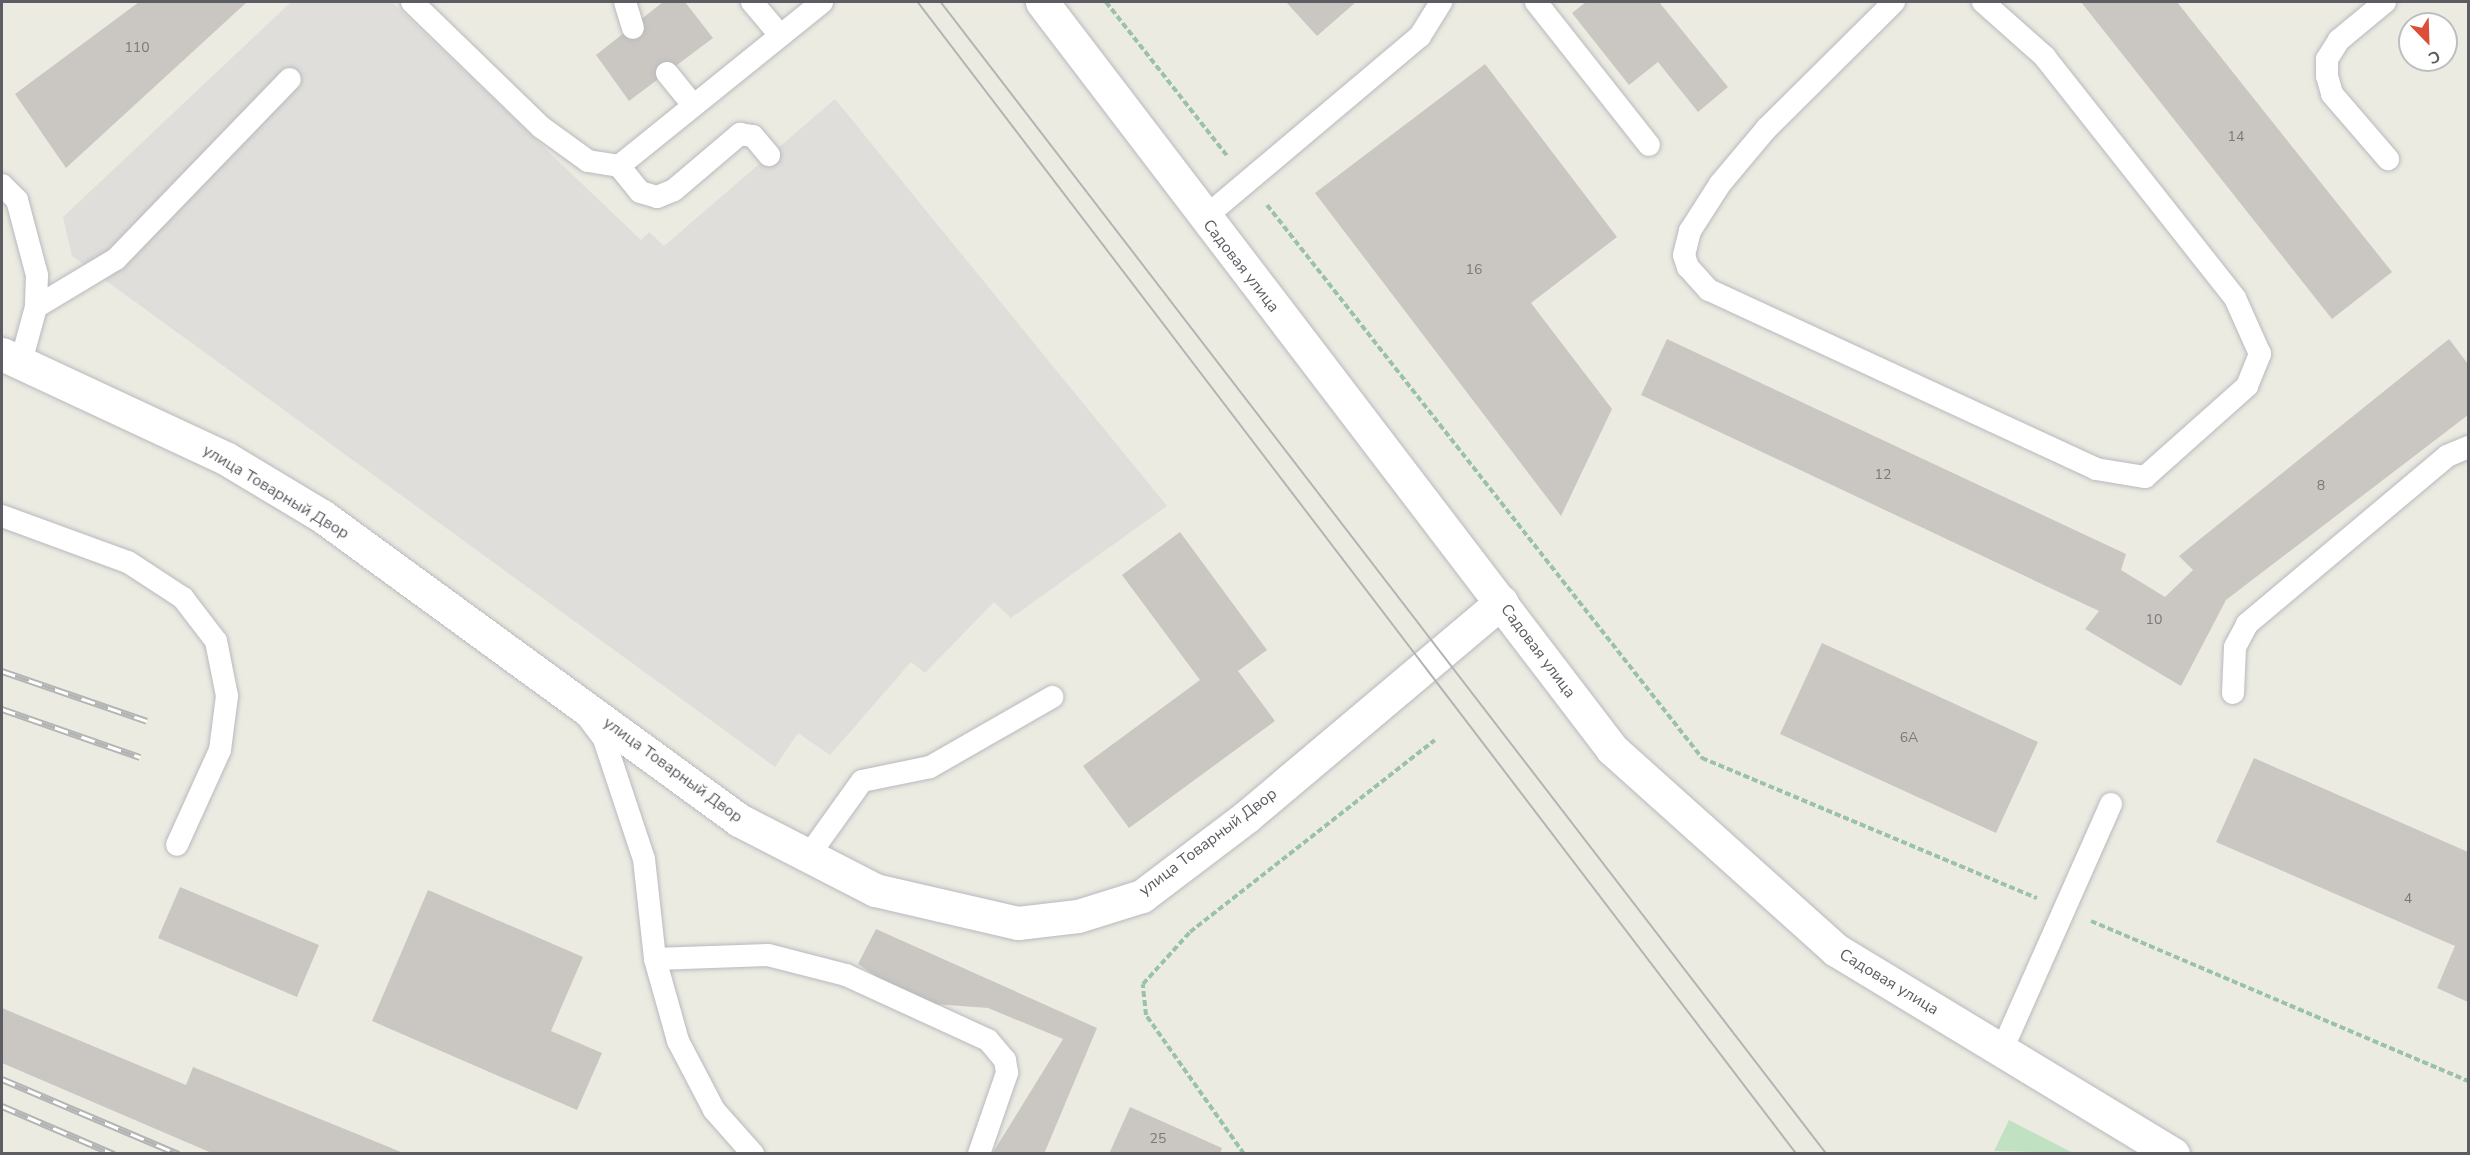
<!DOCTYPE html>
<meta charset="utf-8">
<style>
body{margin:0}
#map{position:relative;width:2470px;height:1155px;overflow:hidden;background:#ecebe2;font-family:"Nunito Sans",sans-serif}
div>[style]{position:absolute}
.industrial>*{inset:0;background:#e0deda}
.green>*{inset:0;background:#c0e2c2}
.building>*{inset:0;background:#cac7c2}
.path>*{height:4px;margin-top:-2px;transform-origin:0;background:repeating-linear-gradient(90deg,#9ac2a8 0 6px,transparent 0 9px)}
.roads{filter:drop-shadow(0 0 2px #b8b9be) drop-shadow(0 0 2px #b8b9be)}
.lane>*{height:22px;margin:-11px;padding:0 11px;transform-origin:11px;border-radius:11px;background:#fff}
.street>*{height:33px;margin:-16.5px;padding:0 16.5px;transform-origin:16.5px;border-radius:16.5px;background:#fff}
.secondary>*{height:33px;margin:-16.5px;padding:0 16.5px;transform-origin:16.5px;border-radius:16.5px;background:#fff}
.tram>*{height:1.5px;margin:-0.75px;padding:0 0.75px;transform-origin:0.75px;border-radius:0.75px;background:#b3b4b4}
.rail>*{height:7px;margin-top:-3.5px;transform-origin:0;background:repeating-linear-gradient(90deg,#fff 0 14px,#b3b4b4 0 28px);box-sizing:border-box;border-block:2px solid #b3b4b4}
span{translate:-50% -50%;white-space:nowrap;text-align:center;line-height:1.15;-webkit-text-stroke:4.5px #fff;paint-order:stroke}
.number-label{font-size:14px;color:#77787a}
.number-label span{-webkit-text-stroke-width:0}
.street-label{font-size:16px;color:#5b5d62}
.frame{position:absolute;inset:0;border:3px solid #5b5d62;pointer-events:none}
.north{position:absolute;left:2398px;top:12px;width:60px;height:60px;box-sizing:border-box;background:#fff;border:2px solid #bdbec0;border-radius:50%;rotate:157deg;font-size:16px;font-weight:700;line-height:24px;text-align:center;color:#5b5d62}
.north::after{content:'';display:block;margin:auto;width:21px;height:27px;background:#dc4e38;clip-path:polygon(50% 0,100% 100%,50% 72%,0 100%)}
</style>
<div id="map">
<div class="industrial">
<i style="clip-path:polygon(291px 2px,392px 2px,641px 240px,649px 232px,664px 246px,835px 99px,1167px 506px,1011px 618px,994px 602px,925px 673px,911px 662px,830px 755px,798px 733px,775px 767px,72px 256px,63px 217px)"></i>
</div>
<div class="green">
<i style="clip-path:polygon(2009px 1120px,2073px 1153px,1994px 1151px)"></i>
</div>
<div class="building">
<i style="clip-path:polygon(139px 2px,247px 2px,66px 168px,15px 94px)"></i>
<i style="clip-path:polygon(663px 2px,685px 2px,713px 38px,629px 101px,596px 55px)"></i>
<i style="clip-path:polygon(1286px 2px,1356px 2px,1317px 36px)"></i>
<i style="clip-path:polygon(1586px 2px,1659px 2px,1728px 87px,1698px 112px,1658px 62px,1629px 85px,1572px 13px)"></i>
<i style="clip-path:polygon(2081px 2px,2177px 2px,2392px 272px,2332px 319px)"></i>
<i style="clip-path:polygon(1485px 64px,1617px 237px,1531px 303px,1612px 409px,1561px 516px,1315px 193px)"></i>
<i style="clip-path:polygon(1667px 339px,2126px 554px,2121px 570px,2165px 597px,2193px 570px,2179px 556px,2449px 339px,2468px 364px,2468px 415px,2226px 600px,2181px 686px,2085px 629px,2099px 611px,1641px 395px)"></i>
<i style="clip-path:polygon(1180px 532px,1267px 650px,1238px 671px,1275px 721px,1129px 828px,1083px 766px,1200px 680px,1122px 575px)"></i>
<i style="clip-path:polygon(1822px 643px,2038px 742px,1996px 833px,1780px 734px)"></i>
<i style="clip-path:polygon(2254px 758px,2468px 852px,2468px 1002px,2437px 988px,2455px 946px,2216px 842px)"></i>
<i style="clip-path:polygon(180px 887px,319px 945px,297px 997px,158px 938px)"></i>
<i style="clip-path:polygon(428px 890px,583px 957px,551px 1031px,602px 1053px,577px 1110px,372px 1021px)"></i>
<i style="clip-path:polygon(876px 929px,1097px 1028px,1044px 1154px,992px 1154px,1063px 1039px,988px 1008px,934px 1004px,895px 989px,858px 964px)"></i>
<i style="clip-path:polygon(2px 1008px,186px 1085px,193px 1067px,406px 1154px,214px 1154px,2px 1063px)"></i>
<i style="clip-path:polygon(1130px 1107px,1222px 1148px,1220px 1154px,1109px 1154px)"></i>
</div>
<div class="path">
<i style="left:1106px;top:2px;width:197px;rotate:51.8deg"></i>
<i style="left:1267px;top:205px;width:704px;rotate:51.81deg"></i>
<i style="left:1702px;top:758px;width:363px;rotate:22.7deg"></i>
<i style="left:2091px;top:921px;width:410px;rotate:23deg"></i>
<i style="left:1244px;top:1154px;width:170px;rotate:-125.2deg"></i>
<i style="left:1146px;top:1015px;width:31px;rotate:-96deg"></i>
<i style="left:1143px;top:984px;width:70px;rotate:-47.9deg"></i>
<i style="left:1190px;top:932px;width:311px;rotate:-38.1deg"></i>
</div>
<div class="roads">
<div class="lane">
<i style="left:412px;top:2px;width:180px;rotate:44.1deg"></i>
<i style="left:541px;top:127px;width:58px;rotate:35.9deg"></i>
<i style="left:588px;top:161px;width:31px;rotate:9deg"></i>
<i style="left:619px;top:166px;width:33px;rotate:51deg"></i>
<i style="left:640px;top:192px;width:18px;rotate:16deg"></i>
<i style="left:657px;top:197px;width:18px;rotate:-22deg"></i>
<i style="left:674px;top:190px;width:87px;rotate:-40.3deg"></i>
<i style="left:740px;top:134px;width:13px;rotate:9deg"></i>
<i style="left:753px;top:136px;width:25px;rotate:50deg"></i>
<i style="left:625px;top:2px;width:27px;rotate:73deg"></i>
<i style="left:752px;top:2px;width:43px;rotate:49.7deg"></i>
<i style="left:1536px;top:2px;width:182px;rotate:51.7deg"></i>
<i style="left:1894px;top:2px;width:179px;rotate:135.2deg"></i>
<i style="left:1767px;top:128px;width:73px;rotate:130deg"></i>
<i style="left:1720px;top:184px;width:56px;rotate:122.6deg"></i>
<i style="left:1690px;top:231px;width:25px;rotate:104deg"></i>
<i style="left:1684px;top:255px;width:13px;rotate:72deg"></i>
<i style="left:1688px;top:267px;width:31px;rotate:48deg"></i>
<i style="left:1709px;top:290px;width:426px;rotate:24.8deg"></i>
<i style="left:2096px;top:469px;width:50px;rotate:9.3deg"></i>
<i style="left:2145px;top:477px;width:137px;rotate:-41.7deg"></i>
<i style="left:2247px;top:386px;width:35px;rotate:-68deg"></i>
<i style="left:2260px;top:354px;width:61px;rotate:-114.1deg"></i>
<i style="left:2235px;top:298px;width:307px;rotate:-128.3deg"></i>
<i style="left:2045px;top:57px;width:83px;rotate:-138.4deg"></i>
<i style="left:2385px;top:2px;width:60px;rotate:140.4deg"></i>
<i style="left:2339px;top:40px;width:22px;rotate:122deg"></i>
<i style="left:2327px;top:59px;width:17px;rotate:90deg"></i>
<i style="left:2327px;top:76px;width:19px;rotate:74deg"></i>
<i style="left:2332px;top:94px;width:86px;rotate:49.3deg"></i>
<i style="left:667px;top:73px;width:41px;rotate:50.9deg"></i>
<i style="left:619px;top:166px;width:261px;rotate:-38.9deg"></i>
<i style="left:2px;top:185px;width:21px;rotate:45deg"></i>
<i style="left:17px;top:200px;width:78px;rotate:75.1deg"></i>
<i style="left:37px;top:275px;width:32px;rotate:92deg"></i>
<i style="left:36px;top:307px;width:57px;rotate:105.3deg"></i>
<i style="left:1204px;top:218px;width:282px;rotate:-40.1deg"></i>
<i style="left:1420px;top:36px;width:40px;rotate:-58deg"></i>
<i style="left:36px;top:307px;width:93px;rotate:-31deg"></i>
<i style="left:116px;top:259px;width:250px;rotate:-46deg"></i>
<i style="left:2px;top:516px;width:134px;rotate:20.1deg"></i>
<i style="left:128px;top:562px;width:66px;rotate:33.2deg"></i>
<i style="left:183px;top:598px;width:54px;rotate:52.5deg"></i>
<i style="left:216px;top:641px;width:56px;rotate:78.7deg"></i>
<i style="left:227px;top:696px;width:54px;rotate:97.4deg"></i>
<i style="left:220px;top:750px;width:104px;rotate:114.4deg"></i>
<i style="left:2233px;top:693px;width:46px;rotate:-87.5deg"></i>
<i style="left:2235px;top:647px;width:26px;rotate:-62deg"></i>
<i style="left:2247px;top:624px;width:261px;rotate:-40deg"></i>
<i style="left:2447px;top:456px;width:23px;rotate:-23deg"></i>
<i style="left:589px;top:719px;width:25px;rotate:53deg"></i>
<i style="left:604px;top:739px;width:126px;rotate:71.6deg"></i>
<i style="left:644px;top:859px;width:101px;rotate:83.7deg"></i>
<i style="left:655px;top:959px;width:85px;rotate:74.3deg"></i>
<i style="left:678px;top:1041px;width:78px;rotate:62.4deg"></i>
<i style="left:714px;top:1110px;width:59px;rotate:48.4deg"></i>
<i style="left:809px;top:855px;width:91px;rotate:-54.4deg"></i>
<i style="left:862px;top:781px;width:69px;rotate:-11.6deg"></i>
<i style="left:930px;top:767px;width:141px;rotate:-29.8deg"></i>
<i style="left:655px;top:959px;width:113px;rotate:-2deg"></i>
<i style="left:768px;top:955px;width:81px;rotate:14.4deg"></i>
<i style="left:846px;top:975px;width:156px;rotate:24.6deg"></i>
<i style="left:988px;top:1040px;width:26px;rotate:50deg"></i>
<i style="left:1005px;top:1060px;width:13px;rotate:81deg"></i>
<i style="left:1007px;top:1073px;width:86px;rotate:109.1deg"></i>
<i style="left:2002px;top:1050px;width:269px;rotate:-66.1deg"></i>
</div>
<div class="street">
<i style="left:2px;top:354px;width:248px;rotate:25deg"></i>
<i style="left:227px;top:459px;width:111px;rotate:31deg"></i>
<i style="left:322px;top:516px;width:516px;rotate:36.09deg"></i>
<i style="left:739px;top:820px;width:153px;rotate:27.2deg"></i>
<i style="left:875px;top:890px;width:147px;rotate:13deg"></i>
<i style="left:1018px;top:923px;width:60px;rotate:-6.7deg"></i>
<i style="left:1078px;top:916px;width:67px;rotate:-17.4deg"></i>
<i style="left:1142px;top:896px;width:131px;rotate:-37.2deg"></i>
<i style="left:1246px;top:817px;width:334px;rotate:-40.1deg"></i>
</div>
<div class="secondary">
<i style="left:1042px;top:2px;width:940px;rotate:52.65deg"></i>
<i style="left:1612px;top:749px;width:301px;rotate:41.9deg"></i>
<i style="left:1836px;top:950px;width:394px;rotate:31.2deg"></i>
</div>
</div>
<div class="tram">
<i style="left:918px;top:2px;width:1449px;rotate:52.66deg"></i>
<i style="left:941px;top:2px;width:1453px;rotate:52.44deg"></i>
</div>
<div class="rail">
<i style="left:2px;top:671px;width:153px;rotate:19deg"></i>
<i style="left:2px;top:709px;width:146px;rotate:19.2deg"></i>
<i style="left:2px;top:1079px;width:192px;rotate:23deg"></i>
<i style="left:2px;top:1106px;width:122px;rotate:23.2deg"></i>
</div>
<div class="number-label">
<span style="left:137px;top:48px">110</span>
<span style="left:2236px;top:137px">14</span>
<span style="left:1474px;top:270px">16</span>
<span style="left:1883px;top:475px">12</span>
<span style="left:2321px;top:486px">8</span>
<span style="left:2154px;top:620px">10</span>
<span style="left:1909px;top:738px">6А</span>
<span style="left:2408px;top:899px">4</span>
<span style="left:1158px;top:1139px">25</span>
</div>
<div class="street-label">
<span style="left:1241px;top:266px;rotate:52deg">Садовая улица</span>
<span style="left:276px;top:492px;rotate:31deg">улица Товарный Двор</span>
<span style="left:1538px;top:651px;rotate:53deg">Садовая улица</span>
<span style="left:673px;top:770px;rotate:36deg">улица Товарный Двор</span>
<span style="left:1208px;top:842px;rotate:-37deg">улица Товарный Двор</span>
<span style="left:1889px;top:982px;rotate:31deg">Садовая улица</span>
</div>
<div class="frame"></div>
<div class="north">С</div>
</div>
